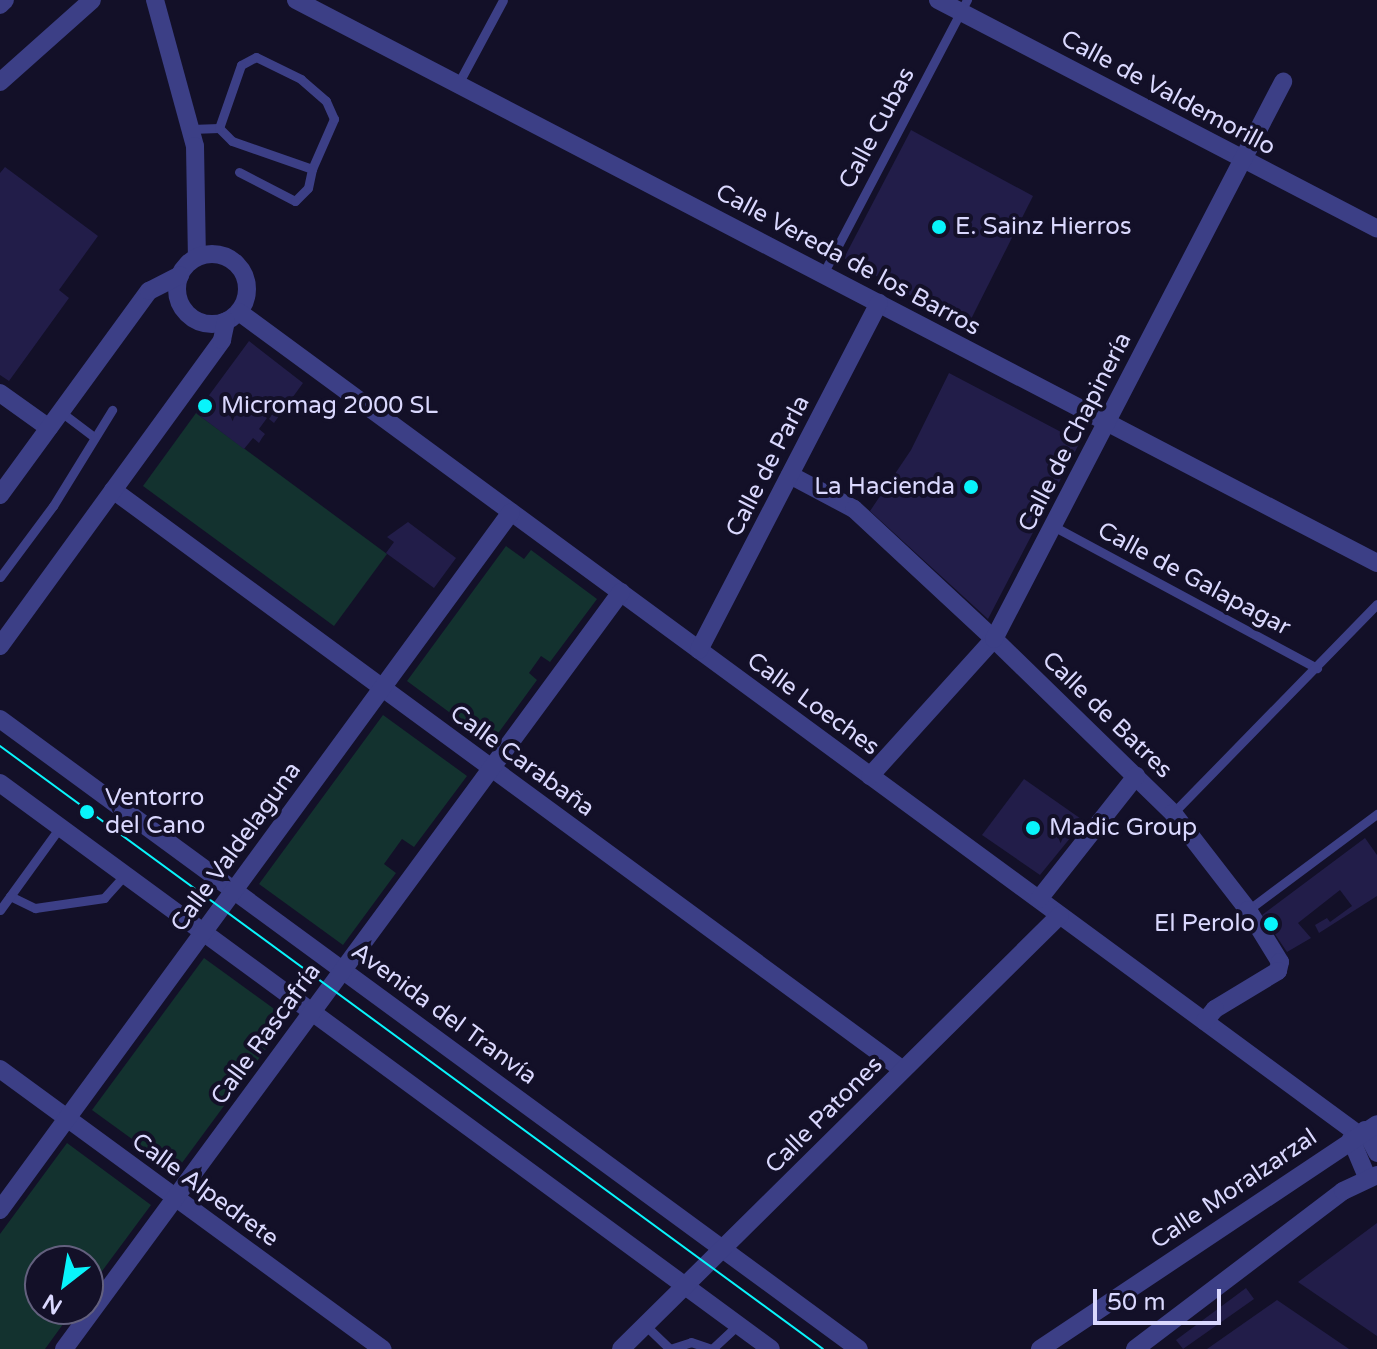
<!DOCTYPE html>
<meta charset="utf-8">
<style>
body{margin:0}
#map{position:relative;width:1377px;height:1349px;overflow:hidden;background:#131028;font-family:"Varela Round",sans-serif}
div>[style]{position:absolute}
.green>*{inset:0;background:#13322f}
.building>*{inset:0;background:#221d49}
.service>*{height:9px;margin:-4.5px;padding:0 4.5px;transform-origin:4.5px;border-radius:4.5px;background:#3c3f86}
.minor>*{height:18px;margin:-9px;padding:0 9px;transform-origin:9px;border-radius:9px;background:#3c3f86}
.minor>.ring{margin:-9px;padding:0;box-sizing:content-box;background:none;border:18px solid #3c3f86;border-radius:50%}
.tram>*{height:2px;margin:-1px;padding:0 1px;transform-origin:1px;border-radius:1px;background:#08f4fb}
.dots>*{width:22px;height:22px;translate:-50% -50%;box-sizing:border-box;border:4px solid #131028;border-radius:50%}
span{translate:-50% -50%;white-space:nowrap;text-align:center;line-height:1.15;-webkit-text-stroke:8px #131028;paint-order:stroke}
.street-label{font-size:24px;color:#dad8fe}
.poi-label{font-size:24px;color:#dad8fe}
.left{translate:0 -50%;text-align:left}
.right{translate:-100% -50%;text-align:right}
.north{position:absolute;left:24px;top:1245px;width:80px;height:80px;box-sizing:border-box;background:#131028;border:2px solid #63607e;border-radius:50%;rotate:211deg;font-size:22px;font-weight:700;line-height:32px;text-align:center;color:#dad8fe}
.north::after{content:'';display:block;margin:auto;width:28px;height:36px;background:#08f4fb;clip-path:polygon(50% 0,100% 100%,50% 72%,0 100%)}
.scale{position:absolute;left:1093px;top:1289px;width:128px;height:36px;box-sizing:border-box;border:4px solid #dad8fe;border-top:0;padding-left:10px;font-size:24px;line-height:28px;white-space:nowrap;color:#dad8fe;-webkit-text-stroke:6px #131028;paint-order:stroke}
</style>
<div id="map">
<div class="green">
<i style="clip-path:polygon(196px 413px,387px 554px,334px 626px,143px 486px)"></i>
<i style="clip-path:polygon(506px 546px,524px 559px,531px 550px,597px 599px,550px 662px,541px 656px,529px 673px,537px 680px,491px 743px,407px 681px)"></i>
<i style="clip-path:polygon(383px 715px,467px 776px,414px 847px,402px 839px,384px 864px,396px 873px,343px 945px,259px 884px)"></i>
<i style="clip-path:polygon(204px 958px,288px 1019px,176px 1171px,92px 1110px)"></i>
<i style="clip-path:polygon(67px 1143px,151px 1205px,88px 1290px,88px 1261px,40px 1261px,40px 1309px,74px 1309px,45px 1349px,0 1349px,0 1234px)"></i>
</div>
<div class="building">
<i style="clip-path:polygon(911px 130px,1033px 196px,967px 327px,844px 258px)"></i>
<i style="clip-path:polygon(5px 167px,98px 236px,59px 290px,69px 298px,9px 381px,0 375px,0 173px)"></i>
<i style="clip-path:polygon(249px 341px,303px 383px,274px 423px,269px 419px,273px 413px,247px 394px,243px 400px,267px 418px,259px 429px,265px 434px,262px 438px,259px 443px,253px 438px,244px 449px,196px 413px)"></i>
<i style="clip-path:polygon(949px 373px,1080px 442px,988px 619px,870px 511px,911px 450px)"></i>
<i style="clip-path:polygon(408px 522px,456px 558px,434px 588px,386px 553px,394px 542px,387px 537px)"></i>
<i style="clip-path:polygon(1024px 779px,1084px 821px,1040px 875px,982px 835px)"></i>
<i style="clip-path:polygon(1365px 838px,1377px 855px,1377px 896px,1319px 933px,1315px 925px,1327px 918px,1330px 922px,1352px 906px,1340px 890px,1298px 923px,1311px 938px,1287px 952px,1262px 915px)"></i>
<i style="clip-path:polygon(1377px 1223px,1377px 1336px,1298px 1282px)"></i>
<i style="clip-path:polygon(1246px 1288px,1254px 1299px,1183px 1349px,1176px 1340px)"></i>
<i style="clip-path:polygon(1277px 1300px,1349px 1349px,1207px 1349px)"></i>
</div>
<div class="service">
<i style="left:458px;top:84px;width:95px;rotate:-61.8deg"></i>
<i style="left:191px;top:129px;width:28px;rotate:-2deg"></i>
<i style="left:219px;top:128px;width:18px;rotate:45deg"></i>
<i style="left:232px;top:141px;width:85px;rotate:19.3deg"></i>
<i style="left:312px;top:169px;width:55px;rotate:-66.3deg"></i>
<i style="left:334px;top:119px;width:20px;rotate:-114deg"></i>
<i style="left:326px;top:101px;width:33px;rotate:-139deg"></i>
<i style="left:301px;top:79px;width:50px;rotate:-153.9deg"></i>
<i style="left:256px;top:57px;width:17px;rotate:152deg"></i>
<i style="left:241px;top:65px;width:67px;rotate:109.2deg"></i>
<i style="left:239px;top:172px;width:63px;rotate:27.4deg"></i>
<i style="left:295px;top:201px;width:18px;rotate:-45deg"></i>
<i style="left:308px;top:188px;width:19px;rotate:-78deg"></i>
<i style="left:823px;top:274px;width:310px;rotate:-62.3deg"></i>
<i style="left:61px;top:412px;width:41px;rotate:37.1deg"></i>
<i style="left:1053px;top:526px;width:300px;rotate:28.3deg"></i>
<i style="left:0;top:577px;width:89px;rotate:-53.3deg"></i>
<i style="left:53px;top:506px;width:113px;rotate:-58.4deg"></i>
<i style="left:1173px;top:813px;width:292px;rotate:-45.7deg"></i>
<i style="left:10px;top:896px;width:28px;rotate:26deg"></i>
<i style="left:35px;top:908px;width:70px;rotate:-8.2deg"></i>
<i style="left:104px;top:898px;width:31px;rotate:-48deg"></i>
<i style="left:0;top:910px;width:102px;rotate:-54.1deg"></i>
<i style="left:1248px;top:910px;width:161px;rotate:-36.7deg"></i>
<i style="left:645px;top:1325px;width:35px;rotate:44deg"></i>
<i style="left:670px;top:1349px;width:22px;rotate:-18deg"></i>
<i style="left:691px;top:1342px;width:21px;rotate:19deg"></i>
<i style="left:712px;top:1349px;width:35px;rotate:-43deg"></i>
</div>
<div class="minor">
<i style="left:155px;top:0;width:151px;rotate:74.7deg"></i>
<i style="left:195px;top:146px;width:111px;rotate:89deg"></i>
<i style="left:296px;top:0;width:1219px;rotate:27.51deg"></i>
<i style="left:938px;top:0;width:495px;rotate:27.5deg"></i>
<i style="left:0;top:5px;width:7px;rotate:-45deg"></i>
<i style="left:0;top:82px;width:123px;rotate:-41.7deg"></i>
<i class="ring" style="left:177px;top:254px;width:52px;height:52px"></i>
<i style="left:239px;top:312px;width:1388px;rotate:36.3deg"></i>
<i style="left:0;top:393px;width:60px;rotate:35.5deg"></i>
<i style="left:790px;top:475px;width:72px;rotate:28deg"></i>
<i style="left:854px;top:509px;width:191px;rotate:42.9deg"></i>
<i style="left:994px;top:639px;width:250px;rotate:44.2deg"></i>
<i style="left:1173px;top:813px;width:123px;rotate:52.3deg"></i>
<i style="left:1248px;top:910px;width:61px;rotate:58.4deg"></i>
<i style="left:1280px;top:962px;width:9px;rotate:103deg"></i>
<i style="left:1278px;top:971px;width:74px;rotate:148.9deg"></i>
<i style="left:1215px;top:1009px;width:16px;rotate:130deg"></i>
<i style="left:113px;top:490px;width:980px;rotate:36.29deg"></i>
<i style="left:0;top:495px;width:253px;rotate:-53.9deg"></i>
<i style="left:149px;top:291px;width:35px;rotate:-27deg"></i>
<i style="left:0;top:646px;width:378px;rotate:-54deg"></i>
<i style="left:222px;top:340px;width:19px;rotate:-78deg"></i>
<i style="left:699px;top:650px;width:391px;rotate:-62.6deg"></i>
<i style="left:0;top:719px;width:1065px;rotate:36.26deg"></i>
<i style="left:870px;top:776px;width:185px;rotate:-47.9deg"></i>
<i style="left:994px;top:639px;width:628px;rotate:-62.58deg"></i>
<i style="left:0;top:783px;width:956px;rotate:36.28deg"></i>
<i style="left:1039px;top:899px;width:157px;rotate:-51.7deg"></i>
<i style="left:0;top:1069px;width:474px;rotate:36.2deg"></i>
<i style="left:1365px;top:1130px;width:26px;rotate:62deg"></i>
<i style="left:1351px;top:1139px;width:41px;rotate:67.2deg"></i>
<i style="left:0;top:1210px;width:865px;rotate:-53.79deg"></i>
<i style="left:64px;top:1349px;width:940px;rotate:-53.65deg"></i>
<i style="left:621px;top:1349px;width:617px;rotate:-44.67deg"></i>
<i style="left:1040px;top:1349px;width:405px;rotate:-33.7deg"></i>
<i style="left:1135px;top:1349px;width:261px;rotate:-37.2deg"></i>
<i style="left:1343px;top:1191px;width:38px;rotate:-25deg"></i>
</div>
<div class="tram">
<i style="left:0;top:746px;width:1020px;rotate:36.23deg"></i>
</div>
<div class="dots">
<i style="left:939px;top:227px;background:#08f4fb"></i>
<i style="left:205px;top:406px;background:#08f4fb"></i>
<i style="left:971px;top:487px;background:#08f4fb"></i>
<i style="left:87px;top:812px;background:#08f4fb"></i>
<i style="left:1033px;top:828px;background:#08f4fb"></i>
<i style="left:1271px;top:924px;background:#08f4fb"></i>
</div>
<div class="street-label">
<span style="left:1168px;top:93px;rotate:28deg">Calle de Valdemorillo</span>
<span style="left:877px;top:128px;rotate:-62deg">Calle Cubas</span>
<span style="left:848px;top:260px;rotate:28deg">Calle Vereda de los Barros</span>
<span style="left:1075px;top:432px;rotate:-63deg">Calle de Chapinería</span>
<span style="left:768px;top:466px;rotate:-63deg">Calle de Parla</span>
<span style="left:1194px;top:579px;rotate:28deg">Calle de Galapagar</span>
<span style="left:813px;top:704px;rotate:36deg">Calle Loeches</span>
<span style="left:1107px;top:715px;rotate:44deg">Calle de Batres</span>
<span style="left:522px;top:761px;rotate:36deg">Calle Carabaña</span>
<span style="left:236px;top:847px;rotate:-54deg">Calle Valdelaguna</span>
<span style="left:444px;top:1014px;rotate:36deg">Avenida del Tranvía</span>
<span style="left:266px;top:1034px;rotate:-54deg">Calle Rascafría</span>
<span style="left:824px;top:1115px;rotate:-45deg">Calle Patones</span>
<span style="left:1234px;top:1189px;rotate:-34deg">Calle Moralzarzal</span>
<span style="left:205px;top:1190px;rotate:36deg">Calle Alpedrete</span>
</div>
<div class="poi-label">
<span class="left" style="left:955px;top:227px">E. Sainz Hierros</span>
<span class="left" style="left:221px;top:406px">Micromag 2000 SL</span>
<span class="right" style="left:955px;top:487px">La Hacienda</span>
<span class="left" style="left:105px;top:812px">Ventorro<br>del Cano</span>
<span class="left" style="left:1049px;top:828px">Madic Group</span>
<span class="right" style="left:1255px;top:924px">El Perolo</span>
</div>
<div class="north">N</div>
<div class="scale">50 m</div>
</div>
